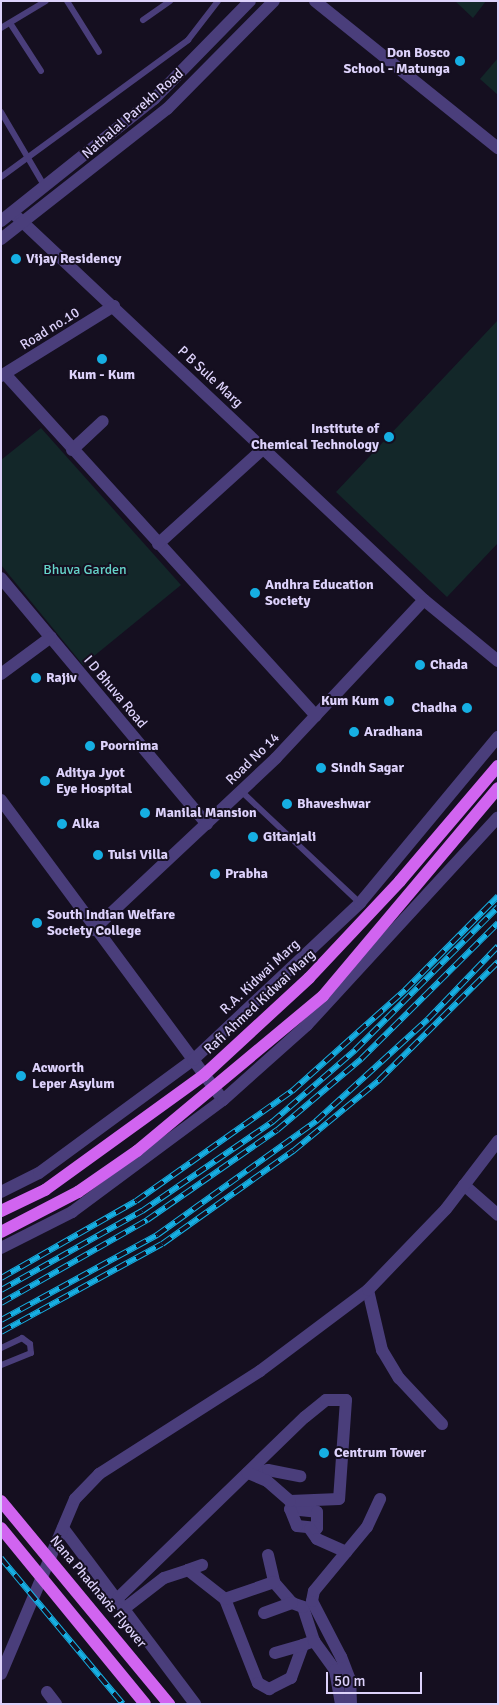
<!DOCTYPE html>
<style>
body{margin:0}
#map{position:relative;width:499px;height:1705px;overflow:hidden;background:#150f20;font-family:Signika,sans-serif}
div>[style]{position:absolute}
.green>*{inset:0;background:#132729}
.service>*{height:6px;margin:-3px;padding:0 3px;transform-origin:3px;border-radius:3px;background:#4a3e7b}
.minor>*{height:12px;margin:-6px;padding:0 6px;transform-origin:6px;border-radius:6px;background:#4a3e7b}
.tertiary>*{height:12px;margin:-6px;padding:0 6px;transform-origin:6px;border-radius:6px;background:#4a3e7b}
.primary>*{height:12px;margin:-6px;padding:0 6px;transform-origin:6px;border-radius:6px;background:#d164f0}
.rail>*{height:5.5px;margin-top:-2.75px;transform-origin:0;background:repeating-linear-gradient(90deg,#150f20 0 11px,#16afe3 0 22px);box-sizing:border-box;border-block:1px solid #16afe3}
.dots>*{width:14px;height:14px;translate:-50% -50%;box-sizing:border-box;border:2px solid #150f20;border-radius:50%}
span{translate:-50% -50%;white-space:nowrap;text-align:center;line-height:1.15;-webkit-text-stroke:4px #150f20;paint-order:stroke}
.poi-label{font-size:14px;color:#ddd2fb;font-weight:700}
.right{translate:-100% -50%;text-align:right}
.left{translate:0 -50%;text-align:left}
.street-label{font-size:14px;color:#ddd2fb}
.park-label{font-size:14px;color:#65d3c9}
.frame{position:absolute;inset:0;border:2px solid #ddd2fb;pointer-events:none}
.scale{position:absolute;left:326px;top:1672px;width:96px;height:22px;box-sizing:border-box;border:2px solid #ddd2fb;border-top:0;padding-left:6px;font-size:15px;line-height:18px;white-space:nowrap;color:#ddd2fb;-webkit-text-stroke:4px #150f20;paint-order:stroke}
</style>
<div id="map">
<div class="green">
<i style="clip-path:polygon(455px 1px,486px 1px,473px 18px)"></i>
<i style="clip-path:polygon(498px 58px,498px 95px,480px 79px)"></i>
<i style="clip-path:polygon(498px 320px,498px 543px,447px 597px,336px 492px)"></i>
<i style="clip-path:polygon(41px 428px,181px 585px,83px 665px,1px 565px,1px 460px)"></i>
</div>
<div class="service">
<i style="left:67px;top:1px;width:60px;rotate:57.9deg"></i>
<i style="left:143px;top:20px;width:33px;rotate:-35deg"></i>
<i style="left:10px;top:23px;width:57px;rotate:57.1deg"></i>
<i style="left:1px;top:28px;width:52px;rotate:-31deg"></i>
<i style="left:1px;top:112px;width:87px;rotate:59.6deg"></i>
<i style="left:1px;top:177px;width:232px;rotate:-36.2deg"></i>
<i style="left:188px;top:40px;width:49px;rotate:-52.4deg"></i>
<i style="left:241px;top:791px;width:163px;rotate:43.3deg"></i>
<i style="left:1px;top:1348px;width:23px;rotate:-25deg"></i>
<i style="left:22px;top:1338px;width:10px;rotate:37deg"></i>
<i style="left:30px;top:1344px;width:9px;rotate:84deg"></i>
<i style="left:31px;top:1353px;width:32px;rotate:158deg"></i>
</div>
<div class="minor">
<i style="left:315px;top:1px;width:235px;rotate:38.8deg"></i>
<i style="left:14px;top:214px;width:563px;rotate:43.27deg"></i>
<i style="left:424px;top:600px;width:96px;rotate:39.5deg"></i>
<i style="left:5px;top:374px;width:462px;rotate:47.7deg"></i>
<i style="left:1px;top:376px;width:133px;rotate:-31.8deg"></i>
<i style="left:72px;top:450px;width:42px;rotate:-43.1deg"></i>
<i style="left:158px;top:544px;width:143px;rotate:-42.2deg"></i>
<i style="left:1px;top:578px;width:321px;rotate:50.1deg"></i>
<i style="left:1px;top:674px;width:62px;rotate:-36.5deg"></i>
<i style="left:1px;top:800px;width:373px;rotate:53.5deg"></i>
<i style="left:93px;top:930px;width:251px;rotate:-43.2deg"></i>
<i style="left:276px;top:758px;width:216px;rotate:-46.9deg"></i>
<i style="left:464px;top:1185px;width:45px;rotate:41.4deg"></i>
<i style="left:368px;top:1290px;width:62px;rotate:76.9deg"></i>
<i style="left:382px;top:1350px;width:33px;rotate:59deg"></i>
<i style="left:399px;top:1378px;width:63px;rotate:46.9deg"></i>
<i style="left:250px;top:1473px;width:18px;rotate:-9deg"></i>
<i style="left:268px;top:1470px;width:33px;rotate:11deg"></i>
<i style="left:290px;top:1509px;width:27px;rotate:6deg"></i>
<i style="left:317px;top:1512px;width:16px;rotate:90deg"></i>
<i style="left:317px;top:1528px;width:20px;rotate:-174deg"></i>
<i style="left:297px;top:1526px;width:18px;rotate:-112deg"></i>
<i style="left:63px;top:1528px;width:220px;rotate:53.1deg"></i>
<i style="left:310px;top:1529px;width:12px;rotate:55deg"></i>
<i style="left:317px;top:1539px;width:32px;rotate:24deg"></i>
<i style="left:268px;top:1555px;width:28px;rotate:77deg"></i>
<i style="left:188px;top:1570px;width:15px;rotate:-20deg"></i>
<i style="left:118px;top:1598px;width:260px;rotate:-44.1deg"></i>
<i style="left:305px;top:1417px;width:27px;rotate:-39deg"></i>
<i style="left:326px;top:1400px;width:20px"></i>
<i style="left:346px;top:1400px;width:99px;rotate:94deg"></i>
<i style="left:339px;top:1499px;width:49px;rotate:177.7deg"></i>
<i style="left:290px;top:1501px;width:30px;rotate:-139deg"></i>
<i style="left:267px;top:1481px;width:21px;rotate:-157deg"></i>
<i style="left:125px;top:1608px;width:49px;rotate:-37.6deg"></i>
<i style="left:164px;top:1578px;width:25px;rotate:-18deg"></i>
<i style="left:188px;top:1570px;width:47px;rotate:38.1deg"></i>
<i style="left:225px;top:1599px;width:90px;rotate:68.6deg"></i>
<i style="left:258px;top:1683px;width:13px;rotate:29deg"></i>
<i style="left:269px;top:1689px;width:25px;rotate:-27deg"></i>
<i style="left:291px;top:1678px;width:35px;rotate:-70deg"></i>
<i style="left:303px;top:1645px;width:12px;rotate:-20deg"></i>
<i style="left:314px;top:1641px;width:36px;rotate:-108deg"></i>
<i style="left:303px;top:1607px;width:12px;rotate:-160deg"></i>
<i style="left:292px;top:1603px;width:28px;rotate:-131deg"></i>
<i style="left:274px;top:1582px;width:52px;rotate:160.9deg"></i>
<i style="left:264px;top:1613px;width:30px;rotate:-20deg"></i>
<i style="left:314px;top:1641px;width:36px;rotate:54deg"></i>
<i style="left:335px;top:1670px;width:35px;rotate:80deg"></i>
<i style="left:275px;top:1653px;width:29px;rotate:-16deg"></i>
<i style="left:1px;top:1674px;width:190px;rotate:-67.1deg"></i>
<i style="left:75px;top:1499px;width:35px;rotate:-46deg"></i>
<i style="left:99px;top:1474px;width:191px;rotate:-32.6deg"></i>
<i style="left:260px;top:1371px;width:135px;rotate:-36.9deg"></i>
<i style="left:368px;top:1290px;width:112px;rotate:-46.1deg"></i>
<i style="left:446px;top:1209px;width:86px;rotate:-52.6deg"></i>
<i style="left:47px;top:1692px;width:15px;rotate:53deg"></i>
<i style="left:351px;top:1704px;width:24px;rotate:-92deg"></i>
<i style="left:350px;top:1680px;width:25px;rotate:-111deg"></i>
<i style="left:341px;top:1657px;width:63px;rotate:-117.4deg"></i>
<i style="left:312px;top:1601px;width:10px;rotate:-79deg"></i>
<i style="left:314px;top:1591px;width:83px;rotate:-50.4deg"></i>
<i style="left:367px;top:1527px;width:31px;rotate:-65deg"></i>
</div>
<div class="tertiary">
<i style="left:1px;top:221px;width:196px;rotate:-38.6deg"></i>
<i style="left:154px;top:99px;width:137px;rotate:-45.6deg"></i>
<i style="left:1px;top:239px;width:211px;rotate:-38.1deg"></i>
<i style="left:167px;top:109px;width:152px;rotate:-45.3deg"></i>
<i style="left:1px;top:1192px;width:42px;rotate:-26.6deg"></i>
<i style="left:39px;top:1173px;width:191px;rotate:-36.3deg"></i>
<i style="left:193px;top:1060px;width:229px;rotate:-43.2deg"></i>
<i style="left:360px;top:903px;width:216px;rotate:-50.3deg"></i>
<i style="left:1px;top:1248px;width:80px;rotate:-26.9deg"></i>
<i style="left:72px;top:1212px;width:188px;rotate:-36.6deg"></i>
<i style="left:223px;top:1100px;width:113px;rotate:-41.8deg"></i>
<i style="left:307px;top:1025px;width:282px;rotate:-47.4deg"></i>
</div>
<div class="primary">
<i style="left:1px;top:1211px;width:49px;rotate:-25.5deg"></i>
<i style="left:45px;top:1190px;width:196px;rotate:-35.9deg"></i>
<i style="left:204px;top:1075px;width:143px;rotate:-42.7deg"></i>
<i style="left:309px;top:978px;width:133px;rotate:-46.8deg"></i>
<i style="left:400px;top:881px;width:151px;rotate:-49.6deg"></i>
<i style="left:1px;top:1232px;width:87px;rotate:-27.5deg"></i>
<i style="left:78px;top:1192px;width:72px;rotate:-34.8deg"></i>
<i style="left:137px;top:1151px;width:242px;rotate:-39.8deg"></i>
<i style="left:323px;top:996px;width:272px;rotate:-49.9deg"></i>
<i style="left:1px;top:1501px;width:264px;rotate:50.4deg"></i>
<i style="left:1px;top:1528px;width:227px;rotate:50.7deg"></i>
</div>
<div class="rail">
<i style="left:1px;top:1278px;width:155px;rotate:-29.7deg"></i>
<i style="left:136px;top:1201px;width:191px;rotate:-35.2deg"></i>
<i style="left:292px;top:1091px;width:152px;rotate:-41.8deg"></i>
<i style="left:405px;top:990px;width:132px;rotate:-45.3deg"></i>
<i style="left:1px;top:1290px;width:162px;rotate:-29.3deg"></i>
<i style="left:142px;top:1211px;width:158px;rotate:-34.4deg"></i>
<i style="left:272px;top:1122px;width:110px;rotate:-40.9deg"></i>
<i style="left:355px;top:1050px;width:202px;rotate:-45deg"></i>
<i style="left:1px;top:1303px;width:168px;rotate:-29.6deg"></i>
<i style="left:147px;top:1220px;width:158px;rotate:-34.7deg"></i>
<i style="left:277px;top:1130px;width:110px;rotate:-40.2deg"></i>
<i style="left:361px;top:1059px;width:193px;rotate:-44.8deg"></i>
<i style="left:1px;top:1320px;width:178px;rotate:-28.6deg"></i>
<i style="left:157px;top:1235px;width:196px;rotate:-35.6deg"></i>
<i style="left:316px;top:1121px;width:151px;rotate:-42.3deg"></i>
<i style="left:428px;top:1019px;width:101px;rotate:-46.2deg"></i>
<i style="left:1px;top:1332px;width:183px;rotate:-28.7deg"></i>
<i style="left:162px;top:1244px;width:161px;rotate:-35.4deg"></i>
<i style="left:293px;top:1151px;width:112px;rotate:-39.5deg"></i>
<i style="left:379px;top:1080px;width:168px;rotate:-44.8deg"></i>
<i style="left:1px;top:1558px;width:190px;rotate:50.1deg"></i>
</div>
<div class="dots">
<i style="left:460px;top:61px;background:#16afe3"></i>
<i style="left:16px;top:259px;background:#16afe3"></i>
<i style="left:102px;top:359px;background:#16afe3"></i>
<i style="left:389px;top:437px;background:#16afe3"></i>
<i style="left:255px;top:593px;background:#16afe3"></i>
<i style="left:420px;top:665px;background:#16afe3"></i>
<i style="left:36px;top:678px;background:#16afe3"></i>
<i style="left:389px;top:701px;background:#16afe3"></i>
<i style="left:467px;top:708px;background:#16afe3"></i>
<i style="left:354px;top:732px;background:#16afe3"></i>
<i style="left:90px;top:746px;background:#16afe3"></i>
<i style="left:321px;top:768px;background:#16afe3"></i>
<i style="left:45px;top:781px;background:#16afe3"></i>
<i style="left:287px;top:804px;background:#16afe3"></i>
<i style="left:145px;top:813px;background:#16afe3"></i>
<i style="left:62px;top:824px;background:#16afe3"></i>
<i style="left:253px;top:837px;background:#16afe3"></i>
<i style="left:98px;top:855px;background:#16afe3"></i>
<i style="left:215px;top:874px;background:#16afe3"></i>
<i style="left:37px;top:923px;background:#16afe3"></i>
<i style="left:21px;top:1076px;background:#16afe3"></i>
<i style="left:324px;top:1453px;background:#16afe3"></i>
</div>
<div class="poi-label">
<span class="right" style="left:450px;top:61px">Don Bosco<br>School - Matunga</span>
<span class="left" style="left:26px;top:259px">Vijay Residency</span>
<span style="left:102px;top:375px">Kum - Kum</span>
<span class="right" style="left:379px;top:437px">Institute of<br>Chemical Technology</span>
<span class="left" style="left:265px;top:593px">Andhra Education<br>Society</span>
<span class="left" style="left:430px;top:665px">Chada</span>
<span class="left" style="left:46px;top:678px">Rajiv</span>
<span class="right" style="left:379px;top:701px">Kum Kum</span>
<span class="right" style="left:457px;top:708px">Chadha</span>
<span class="left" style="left:364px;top:732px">Aradhana</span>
<span class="left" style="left:100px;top:746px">Poornima</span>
<span class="left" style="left:331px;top:768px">Sindh Sagar</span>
<span class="left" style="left:56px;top:781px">Aditya Jyot<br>Eye Hospital</span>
<span class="left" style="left:297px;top:804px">Bhaveshwar</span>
<span class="left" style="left:155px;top:813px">Manilal Mansion</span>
<span class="left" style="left:72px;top:824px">Alka</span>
<span class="left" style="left:263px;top:837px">Gitanjali</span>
<span class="left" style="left:108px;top:855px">Tulsi Villa</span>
<span class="left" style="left:225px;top:874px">Prabha</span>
<span class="left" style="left:47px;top:923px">South Indian Welfare<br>Society College</span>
<span class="left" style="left:32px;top:1076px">Acworth<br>Leper Asylum</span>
<span class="left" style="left:334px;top:1453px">Centrum Tower</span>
</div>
<div class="street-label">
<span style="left:133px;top:114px;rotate:-41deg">Nathalal Parekh Road</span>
<span style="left:50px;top:329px;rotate:-32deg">Road no.10</span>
<span style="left:210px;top:377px;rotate:43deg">P B Sule Marg</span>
<span style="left:115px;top:692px;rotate:50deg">I D Bhuva Road</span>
<span style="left:253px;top:759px;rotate:-44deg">Road No 14</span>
<span style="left:260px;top:977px;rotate:-43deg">R.A. Kidwai Marg</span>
<span style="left:260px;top:1002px;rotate:-43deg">Rafi Ahmed Kidwai Marg</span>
<span style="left:98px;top:1592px;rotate:50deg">Nana Phadnavis Flyover</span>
</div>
<div class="park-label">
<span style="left:85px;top:570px">Bhuva Garden</span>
</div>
<div class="frame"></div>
<div class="scale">50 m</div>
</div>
